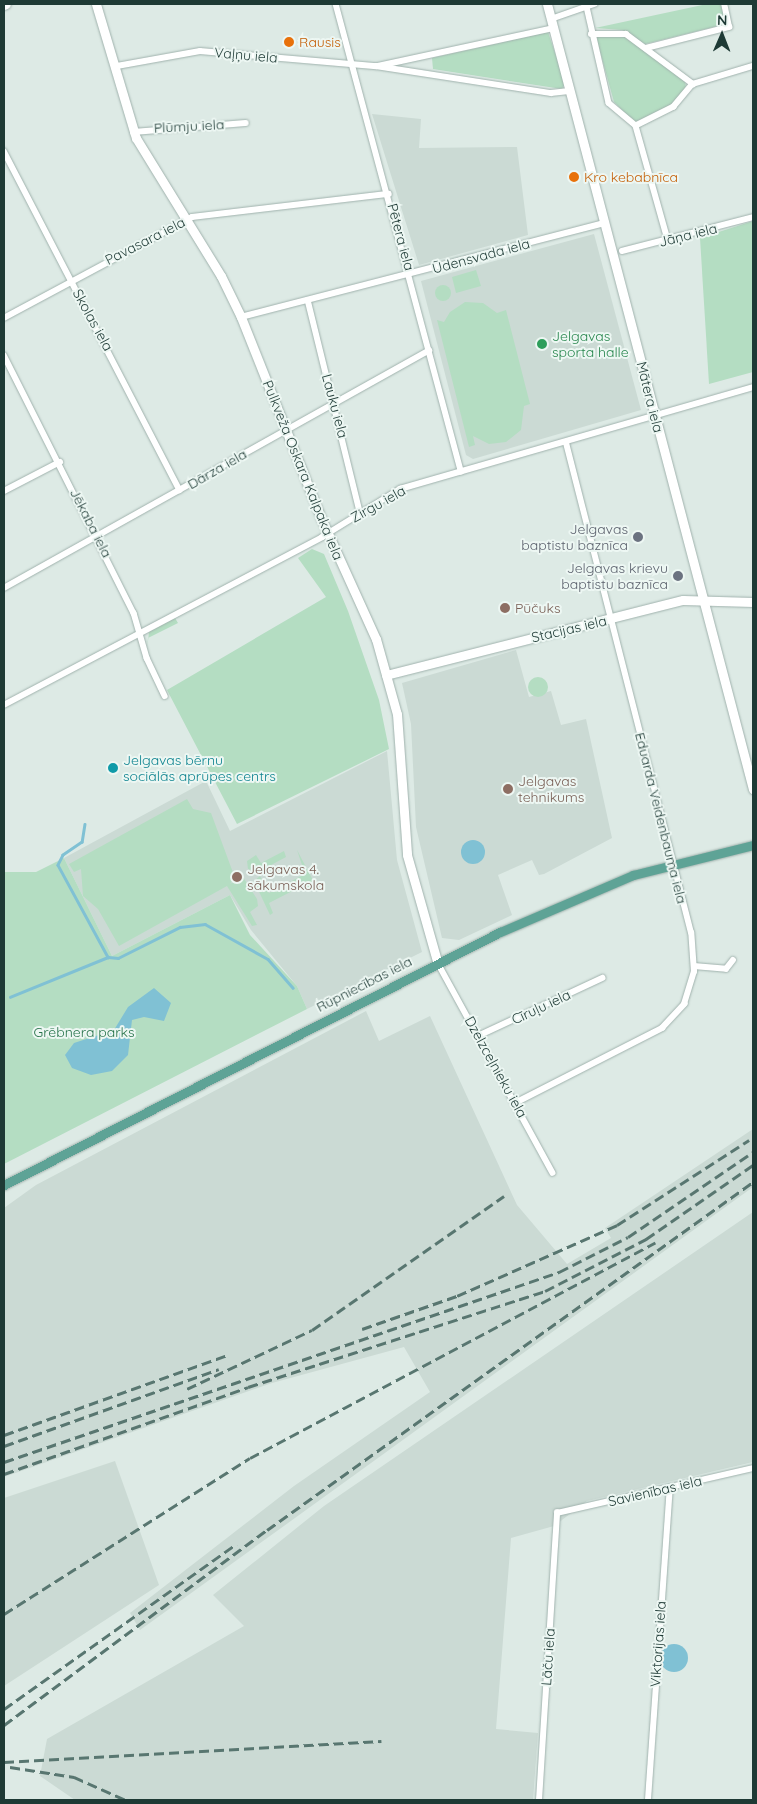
<!DOCTYPE html>
<meta charset="utf-8">
<style>
body{margin:0}
#map{position:relative;width:757px;height:1804px;overflow:hidden;background:#ddeae5;font-family:Quicksand,sans-serif}
div>[style]{position:absolute}
.built>*{inset:0;background:#cbdad4}
.green>*{inset:0;background:#b4ddc2}
.round{border-radius:50%}
.water>*{inset:0;background:#80c1d4}
.stream>*{height:2.5px;margin:-1.25px;padding:0 1.25px;transform-origin:1.25px;border-radius:1.25px;background:#80c1d4}
.roads{filter:drop-shadow(0 0 1px #a0b2ad) drop-shadow(0 0 1px #a0b2ad)}
.street>*{height:5.5px;margin:-2.75px;padding:0 2.75px;transform-origin:2.75px;border-radius:2.75px;background:#fff}
.secondary>*{height:9px;margin:-4.5px;padding:0 4.5px;transform-origin:4.5px;border-radius:4.5px;background:#fff}
.primary>*{height:9px;margin:-4.5px;padding:0 4.5px;transform-origin:4.5px;border-radius:4.5px;background:#5ea396}
.rail>*{height:2.5px;margin-top:-1.25px;transform-origin:0;background:repeating-linear-gradient(90deg,#587670 0 10px,transparent 0 15px)}
.dots>*{width:14px;height:14px;translate:-50% -50%;box-sizing:border-box;border:2px solid #edf7f3;border-radius:50%}
span{translate:-50% -50%;white-space:nowrap;text-align:center;line-height:1.15;-webkit-text-stroke:4px #edf7f3;paint-order:stroke}
.food-label{font-size:14px;color:#c56008}
.left{translate:0 -50%;text-align:left}
.street-label{font-size:14px;color:#1e3a35}
.leisure-label{font-size:14px;color:#27864d}
.worship-label{font-size:14px;color:#5b616d}
.right{translate:-100% -50%;text-align:right}
.education-label{font-size:14px;color:#785e54}
.culture-label{font-size:14px;color:#0d838f}
.park-label{font-size:14px;color:#26734a}
.frame{position:absolute;inset:0;border:5px solid #1e3a35;pointer-events:none}
.north{position:absolute;left:697px;top:10px;width:50px;height:50px;-webkit-text-stroke:4px #edf7f3;paint-order:stroke;rotate:1deg;font-size:14px;font-weight:700;line-height:20px;text-align:center;color:#1e3a35}
.north::after{content:'';display:block;margin:auto;width:18px;height:22px;background:#1e3a35;clip-path:polygon(50% 0,100% 100%,50% 72%,0 100%)}
</style>
<div id="map">
<div class="built">
<i style="clip-path:polygon(372px 114px,421px 119px,419px 148px,517px 147px,528px 235px,419px 265px)"></i>
<i style="clip-path:polygon(594px 234px,641px 410px,473px 459px,466px 455px,421px 281px)"></i>
<i style="clip-path:polygon(516px 650px,529px 697px,551px 691px,561px 725px,586px 719px,612px 838px,544px 874px,539px 875px,532px 860px,498px 875px,512px 915px,459px 940px,442px 938px,416px 827px,411px 724px,402px 683px)"></i>
<i style="clip-path:polygon(387px 751px,397px 860px,422px 952px,307px 1009px,297px 986px,251px 930px,230px 895px,112px 956px,64px 858px,206px 781px,230px 831px)"></i>
<i style="clip-path:polygon(366px 1011px,379px 1041px,430px 1016px,517px 1205px,567px 1264px,611px 1238px,605px 1228px,753px 1129px,753px 1187px,140px 1630px,130px 1613px,294px 1486px,430px 1392px,404px 1347px,272px 1383px,4px 1477px,4px 1208px,36px 1185px)"></i>
<i style="clip-path:polygon(753px 1212px,753px 1462px,587px 1501px,554px 1526px,511px 1538px,496px 1729px,538px 1733px,533px 1800px,75px 1800px,40px 1776px,47px 1739px,244px 1626px,213px 1595px,324px 1506px)"></i>
<i style="clip-path:polygon(115px 1461px,159px 1585px,4px 1686px,4px 1498px)"></i>
</div>
<div class="green">
<i style="clip-path:polygon(707px 4px,722px 4px,726px 24px,645px 44px,622px 30px,595px 28px)"></i>
<i style="clip-path:polygon(548px 32px,565px 83px,562px 89px,433px 69px,432px 58px)"></i>
<i style="clip-path:polygon(612px 33px,622px 34px,685px 79px,686px 90px,677px 102px,636px 124px,614px 102px,596px 37px)"></i>
<i style="clip-path:polygon(753px 221px,753px 372px,709px 384px,700px 238px)"></i>
<i style="clip-path:polygon(476px 270px,481px 286px,456px 293px,452px 277px)"></i>
<i class="round" style="left:435px;top:285px;width:16px;height:16px"></i>
<i style="clip-path:polygon(465px 302px,483px 303px,497px 313px,506px 310px,530px 404px,524px 406px,521px 430px,506px 442px,489px 444px,473px 436px,475px 445px,469px 447px,437px 320px,444px 322px,450px 312px)"></i>
<i style="clip-path:polygon(312px 549px,324px 554px,348px 611px,379px 700px,389px 749px,237px 824px,167px 690px,326px 597px,298px 558px)"></i>
<i style="clip-path:polygon(175px 618px,178px 623px,148px 638px,147px 650px,149px 632px)"></i>
<i class="round" style="left:528px;top:677px;width:20px;height:20px"></i>
<i style="clip-path:polygon(187px 799px,193px 809px,211px 813px,235px 878px,230px 884px,243px 877px,257px 899px,258px 906px,250px 912px,257px 925px,252px 926px,227px 886px,119px 946px,98px 909px,83px 896px,81px 869px,74px 872px,69px 864px)"></i>
<i style="clip-path:polygon(297px 850px,316px 886px,308px 891px,304px 885px,269px 903px,273px 913px,270px 915px,254px 881px,260px 876px,269px 893px,305px 874px)"></i>
<i style="clip-path:polygon(284px 851px,286px 857px,258px 872px,248px 869px,247px 861px,256px 855px,261px 863px)"></i>
<i style="clip-path:polygon(64px 858px,112px 956px,230px 895px,250px 935px,297px 986px,307px 1009px,4px 1164px,4px 872px,36px 872px)"></i>
</div>
<div class="water">
<i class="round" style="left:461px;top:840px;width:24px;height:24px"></i>
<i style="clip-path:polygon(154px 988px,171px 1003px,164px 1021px,144px 1017px,132px 1020px,128px 1055px,112px 1071px,91px 1075px,72px 1068px,65px 1055px,74px 1043px,114px 1030px,128px 1007px)"></i>
<i class="round" style="left:660px;top:1644px;width:28px;height:28px"></i>
</div>
<div class="stream">
<i style="left:85px;top:824px;width:18px;rotate:99deg"></i>
<i style="left:82px;top:842px;width:23px;rotate:146deg"></i>
<i style="left:63px;top:855px;width:11px;rotate:117deg"></i>
<i style="left:58px;top:865px;width:105px;rotate:61.5deg"></i>
<i style="left:108px;top:957px;width:10px;rotate:6deg"></i>
<i style="left:118px;top:958px;width:69px;rotate:-26.6deg"></i>
<i style="left:180px;top:927px;width:25px;rotate:-7deg"></i>
<i style="left:205px;top:924px;width:72px;rotate:29.1deg"></i>
<i style="left:268px;top:959px;width:38px;rotate:49deg"></i>
<i style="left:10px;top:997px;width:106px;rotate:-22.2deg"></i>
</div>
<div class="roads">
<div class="street">
<i style="left:336px;top:4px;width:484px;rotate:75deg"></i>
<i style="left:587px;top:7px;width:98px;rotate:77.1deg"></i>
<i style="left:609px;top:103px;width:35px;rotate:40deg"></i>
<i style="left:636px;top:126px;width:118px;rotate:74.3deg"></i>
<i style="left:551px;top:19px;width:46px;rotate:-19.2deg"></i>
<i style="left:591px;top:34px;width:35px"></i>
<i style="left:626px;top:34px;width:84px;rotate:36.7deg"></i>
<i style="left:693px;top:84px;width:30px;rotate:130deg"></i>
<i style="left:674px;top:107px;width:42px;rotate:153.4deg"></i>
<i style="left:646px;top:48px;width:86px;rotate:-14.2deg"></i>
<i style="left:729px;top:27px;width:24px;rotate:-102deg"></i>
<i style="left:117px;top:66px;width:84px;rotate:-10.2deg"></i>
<i style="left:200px;top:51px;width:177px;rotate:4.9deg"></i>
<i style="left:376px;top:66px;width:177px;rotate:8.8deg"></i>
<i style="left:551px;top:93px;width:20px;rotate:-6deg"></i>
<i style="left:378px;top:66px;width:180px;rotate:-12.2deg"></i>
<i style="left:693px;top:84px;width:63px;rotate:-16.7deg"></i>
<i style="left:133px;top:132px;width:113px;rotate:-4.6deg"></i>
<i style="left:4px;top:151px;width:382px;rotate:62.6deg"></i>
<i style="left:622px;top:251px;width:135px;rotate:-14.5deg"></i>
<i style="left:308px;top:300px;width:218px;rotate:76.2deg"></i>
<i style="left:241px;top:317px;width:376px;rotate:-14.5deg"></i>
<i style="left:4px;top:318px;width:213px;rotate:-28.2deg"></i>
<i style="left:192px;top:217px;width:198px;rotate:-6.7deg"></i>
<i style="left:4px;top:355px;width:289px;rotate:63.3deg"></i>
<i style="left:134px;top:613px;width:47px;rotate:73.9deg"></i>
<i style="left:147px;top:658px;width:42px;rotate:64.7deg"></i>
<i style="left:4px;top:491px;width:63px;rotate:-27.4deg"></i>
<i style="left:4px;top:588px;width:487px;rotate:-29.2deg"></i>
<i style="left:4px;top:705px;width:360px;rotate:-27.8deg"></i>
<i style="left:322px;top:537px;width:92px;rotate:-31.6deg"></i>
<i style="left:400px;top:489px;width:367px;rotate:-16.1deg"></i>
<i style="left:438px;top:963px;width:239px;rotate:61.3deg"></i>
<i style="left:694px;top:966px;width:32px;rotate:5deg"></i>
<i style="left:726px;top:969px;width:11px;rotate:-52deg"></i>
<i style="left:480px;top:1035px;width:135px;rotate:-25deg"></i>
<i style="left:517px;top:1102px;width:163px;rotate:-27deg"></i>
<i style="left:662px;top:1028px;width:33px;rotate:-47deg"></i>
<i style="left:684px;top:1004px;width:34px;rotate:-73deg"></i>
<i style="left:694px;top:972px;width:39px;rotate:-94deg"></i>
<i style="left:691px;top:933px;width:506px;rotate:-104.31deg"></i>
<i style="left:539px;top:1800px;width:288px;rotate:-86.4deg"></i>
<i style="left:557px;top:1513px;width:201px;rotate:-12.9deg"></i>
<i style="left:648px;top:1800px;width:313px;rotate:-86deg"></i>
</div>
<div class="secondary">
<i style="left:96px;top:4px;width:140px;rotate:73.4deg"></i>
<i style="left:136px;top:138px;width:162px;rotate:58.4deg"></i>
<i style="left:221px;top:276px;width:46px;rotate:64deg"></i>
<i style="left:241px;top:317px;width:216px;rotate:68.3deg"></i>
<i style="left:321px;top:518px;width:133px;rotate:65.6deg"></i>
<i style="left:376px;top:639px;width:78px;rotate:74.4deg"></i>
<i style="left:397px;top:714px;width:141px;rotate:85.9deg"></i>
<i style="left:407px;top:855px;width:110px;rotate:74.2deg"></i>
<i style="left:547px;top:4px;width:812px;rotate:75.3deg"></i>
<i style="left:4px;top:5px;width:2px;rotate:-27deg"></i>
<i style="left:386px;top:675px;width:306px;rotate:-14.2deg"></i>
<i style="left:683px;top:600px;width:70px;rotate:1.6deg"></i>
</div>
<div class="primary">
<i style="left:4px;top:1185px;width:557px;rotate:-27.03deg"></i>
<i style="left:500px;top:932px;width:145px;rotate:-23.2deg"></i>
<i style="left:633px;top:875px;width:124px;rotate:-14deg"></i>
</div>
</div>
<div class="rail">
<i style="left:362px;top:1329px;width:101px;rotate:-19.2deg"></i>
<i style="left:457px;top:1296px;width:175px;rotate:-23.9deg"></i>
<i style="left:617px;top:1225px;width:157px;rotate:-32.8deg"></i>
<i style="left:187px;top:1389px;width:138px;rotate:-25.3deg"></i>
<i style="left:312px;top:1330px;width:234px;rotate:-34.9deg"></i>
<i style="left:4px;top:1435px;width:237px;rotate:-19.7deg"></i>
<i style="left:4px;top:1446px;width:228px;rotate:-19.7deg"></i>
<i style="left:4px;top:1462px;width:587px;rotate:-18.9deg"></i>
<i style="left:559px;top:1272px;width:77px;rotate:-26.9deg"></i>
<i style="left:628px;top:1237px;width:151px;rotate:-34.2deg"></i>
<i style="left:4px;top:1474px;width:259px;rotate:-19.6deg"></i>
<i style="left:248px;top:1387px;width:312px;rotate:-17.9deg"></i>
<i style="left:545px;top:1291px;width:114px;rotate:-27.2deg"></i>
<i style="left:646px;top:1239px;width:130px;rotate:-34.7deg"></i>
<i style="left:4px;top:1614px;width:291px;rotate:-32.4deg"></i>
<i style="left:250px;top:1458px;width:459px;rotate:-28deg"></i>
<i style="left:4px;top:1709px;width:285px;rotate:-35.4deg"></i>
<i style="left:4px;top:1725px;width:327px;rotate:-36.6deg"></i>
<i style="left:267px;top:1530px;width:598px;rotate:-35.6deg"></i>
<i style="left:4px;top:1762px;width:378px;rotate:-3.2deg"></i>
<i style="left:10px;top:1767px;width:65px;rotate:8.9deg"></i>
<i style="left:74px;top:1777px;width:57px;rotate:23.9deg"></i>
</div>
<div class="dots">
<i style="left:289px;top:42px;background:#e8710a"></i>
<i style="left:574px;top:177px;background:#e8710a"></i>
<i style="left:542px;top:344px;background:#2e9e5b"></i>
<i style="left:638px;top:537px;background:#6b7280"></i>
<i style="left:678px;top:576px;background:#6b7280"></i>
<i style="left:505px;top:608px;background:#8d6e63"></i>
<i style="left:113px;top:768px;background:#0f9aa8"></i>
<i style="left:508px;top:789px;background:#8d6e63"></i>
<i style="left:237px;top:877px;background:#8d6e63"></i>
</div>
<div class="food-label">
<span class="left" style="left:299px;top:42px">Rausis</span>
<span class="left" style="left:584px;top:177px">Kro kebabnīca</span>
</div>
<div class="street-label">
<span style="left:246px;top:55px;rotate:5deg">Vaļņu iela</span>
<span style="left:189px;top:126px;rotate:-3deg">Plūmju iela</span>
<span style="left:688px;top:235px;rotate:-14deg">Jāņa iela</span>
<span style="left:401px;top:237px;rotate:75deg">Pētera iela</span>
<span style="left:145px;top:241px;rotate:-27deg">Pavasara iela</span>
<span style="left:481px;top:256px;rotate:-15deg">Ūdensvada iela</span>
<span style="left:93px;top:320px;rotate:61deg">Skolas iela</span>
<span style="left:650px;top:397px;rotate:76deg">Mātera iela</span>
<span style="left:335px;top:406px;rotate:75deg">Lauku iela</span>
<span style="left:217px;top:469px;rotate:-30deg">Dārza iela</span>
<span style="left:303px;top:470px;rotate:68deg">Pulkveža Oskara Kalpaka iela</span>
<span style="left:378px;top:504px;rotate:-29deg">Zirgu iela</span>
<span style="left:91px;top:523px;rotate:63deg">Jēkaba iela</span>
<span style="left:569px;top:629px;rotate:-13deg">Stacijas iela</span>
<span style="left:661px;top:818px;rotate:76deg">Eduarda Veidenbauma iela</span>
<span style="left:364px;top:984px;rotate:-27deg">Rūpniecības iela</span>
<span style="left:541px;top:1007px;rotate:-25deg">Cīruļu iela</span>
<span style="left:496px;top:1067px;rotate:61deg">Dzelzceļnieku iela</span>
<span style="left:655px;top:1491px;rotate:-13deg">Savienības iela</span>
<span style="left:658px;top:1644px;rotate:-86deg">Viktorijas iela</span>
<span style="left:548px;top:1657px;rotate:-86deg">Lāču iela</span>
</div>
<div class="leisure-label">
<span class="left" style="left:552px;top:344px">Jelgavas<br>sporta halle</span>
</div>
<div class="worship-label">
<span class="right" style="left:628px;top:537px">Jelgavas<br>baptistu baznīca</span>
<span class="right" style="left:668px;top:576px">Jelgavas krievu<br>baptistu baznīca</span>
</div>
<div class="education-label">
<span class="left" style="left:515px;top:608px">Pūčuks</span>
<span class="left" style="left:518px;top:789px">Jelgavas<br>tehnikums</span>
<span class="left" style="left:247px;top:877px">Jelgavas 4.<br>sākumskola</span>
</div>
<div class="culture-label">
<span class="left" style="left:123px;top:768px">Jelgavas bērnu<br>sociālās aprūpes centrs</span>
</div>
<div class="park-label">
<span style="left:84px;top:1032px">Grēbnera parks</span>
</div>
<div class="frame"></div>
<div class="north">N</div>
</div>
